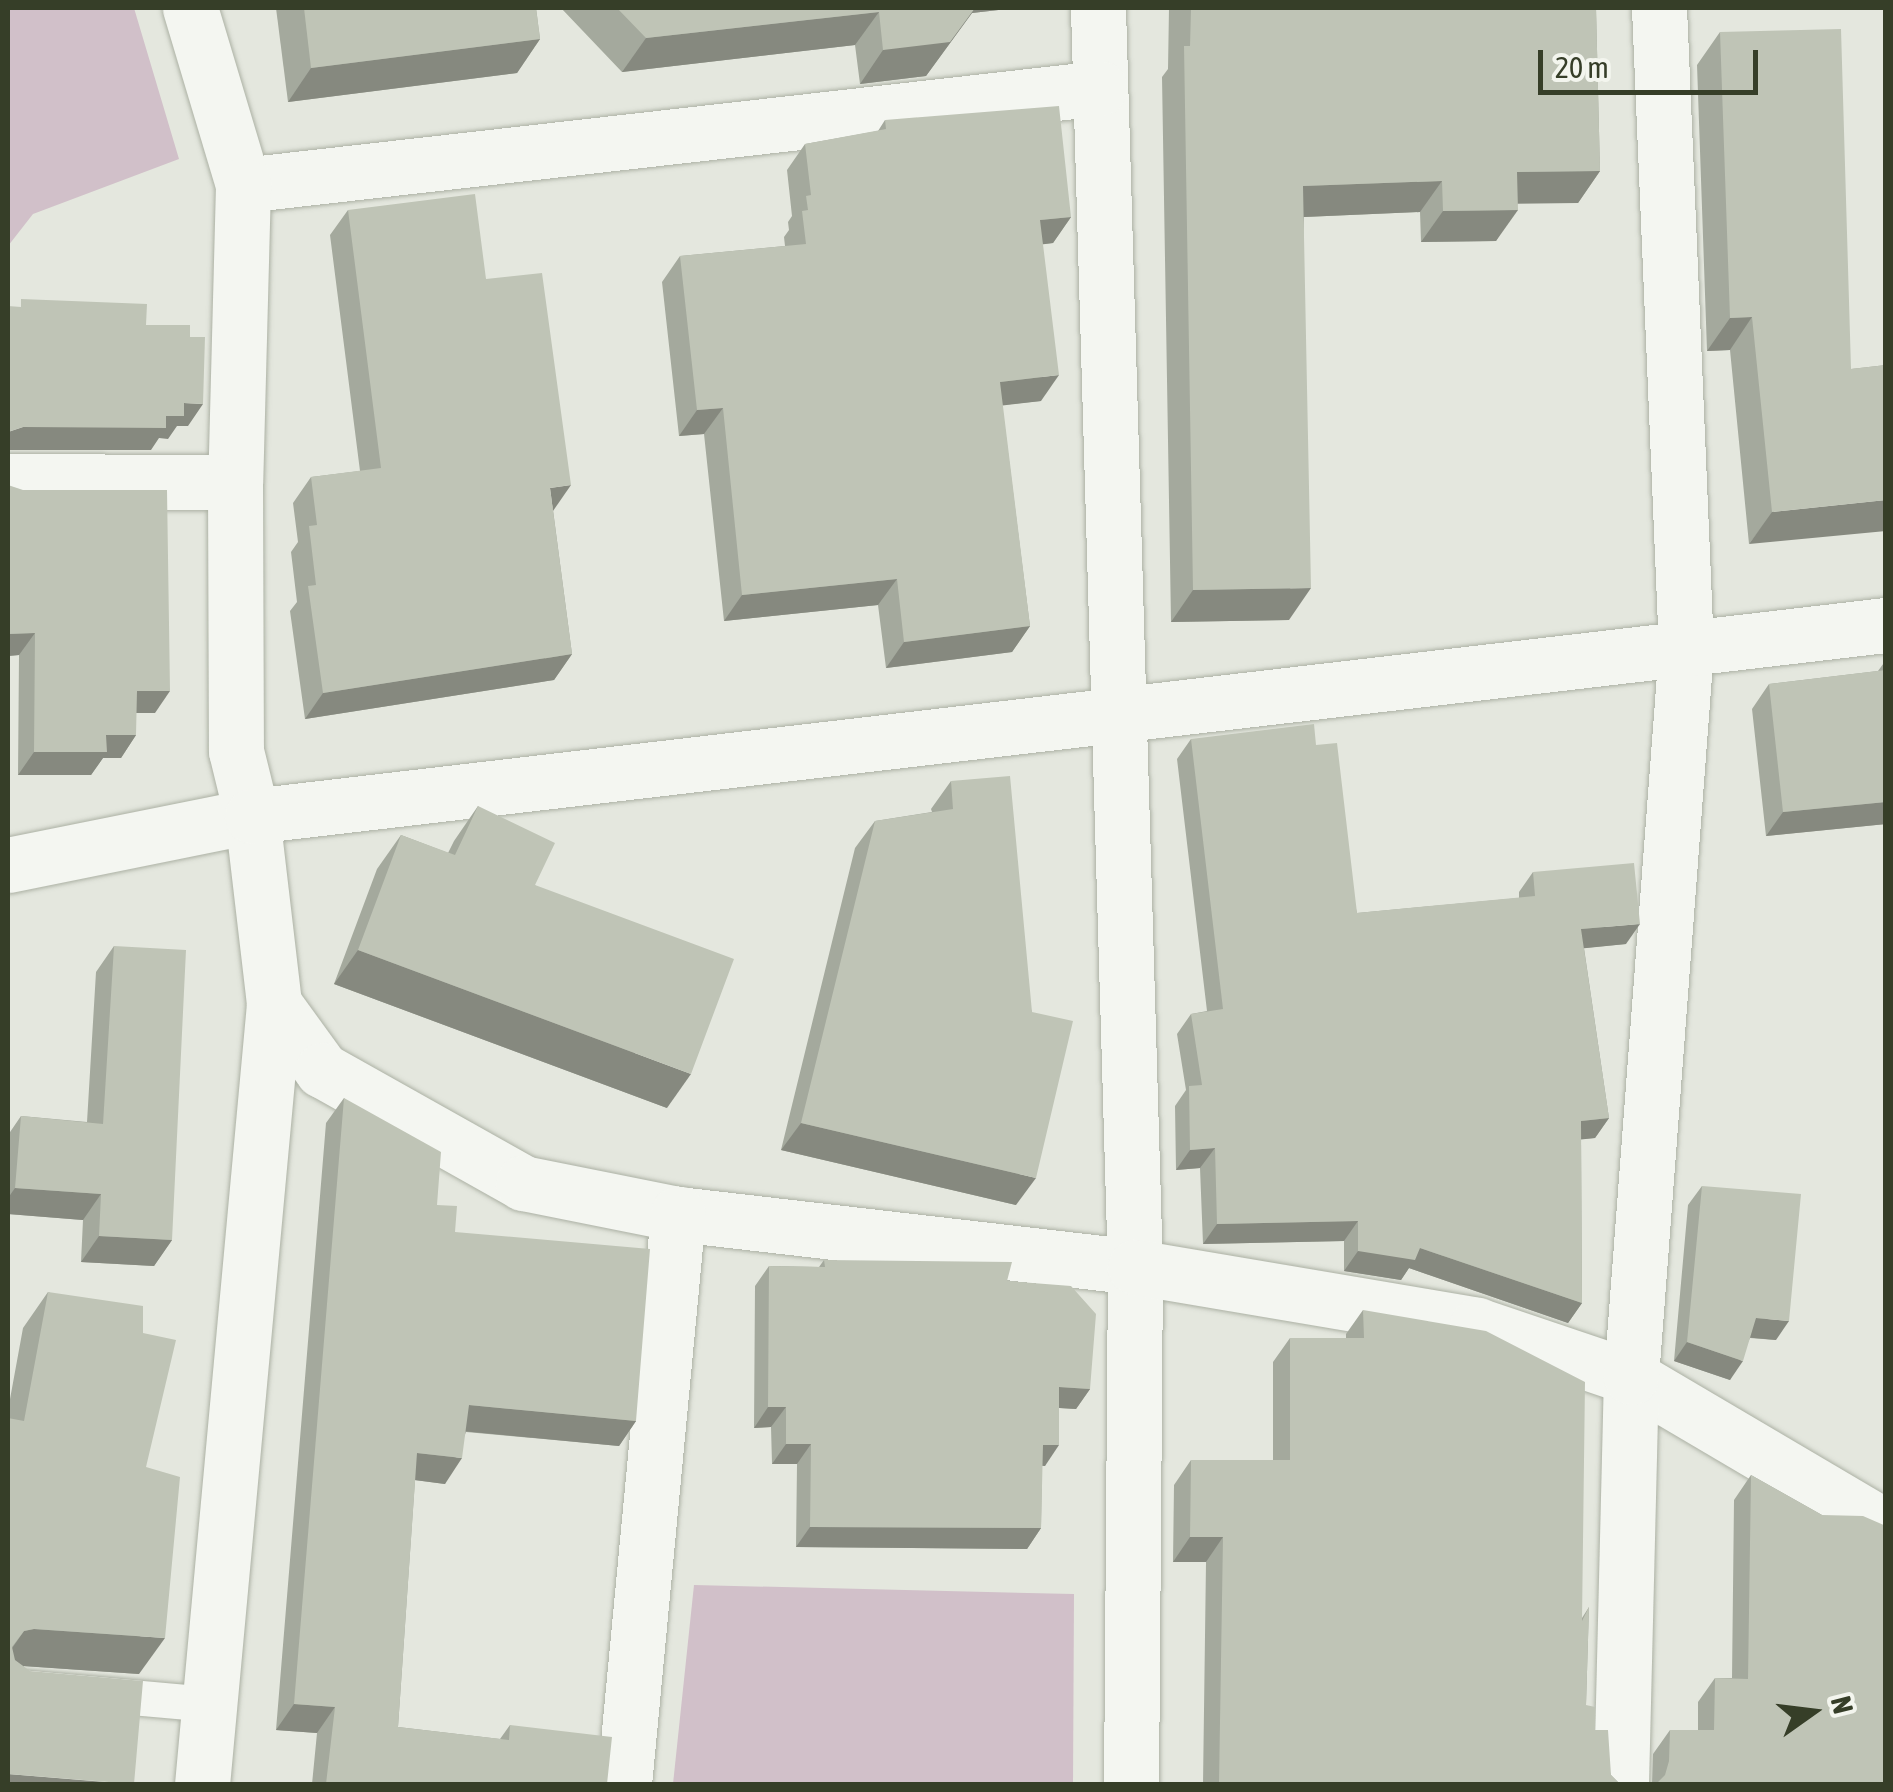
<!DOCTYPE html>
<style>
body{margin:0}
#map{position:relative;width:1893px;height:1792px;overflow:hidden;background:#e4e7de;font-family:"Asap Condensed",sans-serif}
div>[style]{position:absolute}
.green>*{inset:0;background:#d1c0c9}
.roads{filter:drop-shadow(0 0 2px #acb1a4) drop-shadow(0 0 2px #acb1a4)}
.service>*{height:35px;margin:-17.5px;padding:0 17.5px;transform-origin:17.5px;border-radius:17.5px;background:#f4f6f1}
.minor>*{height:55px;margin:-27.5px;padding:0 27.5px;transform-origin:27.5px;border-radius:27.5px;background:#f4f6f1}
.tertiary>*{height:55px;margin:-27.5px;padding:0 27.5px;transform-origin:27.5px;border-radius:27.5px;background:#f4f6f1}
.wall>*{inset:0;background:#a4a99d}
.shaded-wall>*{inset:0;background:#86897f}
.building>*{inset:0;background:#bfc4b6}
span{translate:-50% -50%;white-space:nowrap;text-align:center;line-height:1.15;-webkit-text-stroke:8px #f3f5ee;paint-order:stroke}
.frame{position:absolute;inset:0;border:10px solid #363e28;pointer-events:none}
.north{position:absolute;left:1763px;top:1662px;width:100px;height:100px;-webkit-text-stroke:8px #f3f5ee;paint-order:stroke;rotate:76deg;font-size:28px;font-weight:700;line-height:40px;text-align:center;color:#363e28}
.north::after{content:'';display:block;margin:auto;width:35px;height:45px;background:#363e28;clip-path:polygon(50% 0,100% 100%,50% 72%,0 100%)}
.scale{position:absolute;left:1538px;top:50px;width:220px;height:45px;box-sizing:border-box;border:5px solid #363e28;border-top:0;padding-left:12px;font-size:30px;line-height:35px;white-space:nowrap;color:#363e28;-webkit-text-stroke:8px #f3f5ee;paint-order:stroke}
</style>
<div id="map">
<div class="green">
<i style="clip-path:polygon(8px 8px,134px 8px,179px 159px,33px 214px,8px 246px)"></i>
<i style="clip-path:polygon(694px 1585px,1074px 1594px,1073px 1784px,673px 1784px)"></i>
</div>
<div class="roads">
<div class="service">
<i style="left:8px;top:1686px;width:203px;rotate:5.1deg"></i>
</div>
<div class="minor">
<i style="left:1098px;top:8px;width:1260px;rotate:88.32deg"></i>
<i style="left:1135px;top:1267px;width:517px;rotate:90.44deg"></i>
<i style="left:243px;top:185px;width:862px;rotate:-6.46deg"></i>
<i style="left:8px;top:481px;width:227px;rotate:0.3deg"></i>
<i style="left:8px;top:865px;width:249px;rotate:-11.4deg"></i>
<i style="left:274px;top:1004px;width:82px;rotate:54deg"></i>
<i style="left:322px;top:1070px;width:231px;rotate:29.3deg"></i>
<i style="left:523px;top:1183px;width:158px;rotate:11.3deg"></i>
<i style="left:678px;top:1214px;width:460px;rotate:6.6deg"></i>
<i style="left:1135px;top:1267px;width:347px;rotate:9.6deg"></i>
<i style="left:1477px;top:1325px;width:163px;rotate:18.7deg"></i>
<i style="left:1631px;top:1377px;width:296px;rotate:30.5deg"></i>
<i style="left:624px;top:1784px;width:573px;rotate:-84.59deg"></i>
<i style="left:1621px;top:1784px;width:407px;rotate:-88.6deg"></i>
<i style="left:1631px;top:1377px;width:730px;rotate:-85.68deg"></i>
<i style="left:1686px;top:649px;width:642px;rotate:-92.41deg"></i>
</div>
<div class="tertiary">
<i style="left:190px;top:8px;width:185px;rotate:73.3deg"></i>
<i style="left:243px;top:185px;width:297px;rotate:91.5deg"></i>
<i style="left:235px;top:482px;width:269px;rotate:89.8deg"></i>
<i style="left:236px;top:751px;width:67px;rotate:76.2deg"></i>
<i style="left:252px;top:816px;width:189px;rotate:83.3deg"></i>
<i style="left:274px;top:1004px;width:783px;rotate:95.27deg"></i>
<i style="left:252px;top:816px;width:1645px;rotate:-6.67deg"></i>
</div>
</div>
<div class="wall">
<i style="clip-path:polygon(276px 8px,536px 8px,540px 39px,517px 73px,288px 102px)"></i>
<i style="clip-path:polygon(561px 8px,1016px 8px,972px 13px,926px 76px,860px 84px,855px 45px,622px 72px)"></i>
<i style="clip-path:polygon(1169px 8px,1596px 8px,1600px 171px,1578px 203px,1518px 203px,1496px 241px,1421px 242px,1420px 212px,1304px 217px,1289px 620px,1171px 622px,1162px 77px,1168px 69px)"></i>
<i style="clip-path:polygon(1720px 32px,1851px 369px,1886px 365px,1749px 544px,1730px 350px,1707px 351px,1697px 65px)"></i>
<i style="clip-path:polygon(885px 120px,1071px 217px,1053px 243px,1043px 244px,1041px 401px,1002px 405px,1030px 626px,1012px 652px,886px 668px,878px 605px,724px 621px,704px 434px,679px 436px,662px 282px,680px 256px,785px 246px,784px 237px,789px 230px,788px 222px,792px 216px,787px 170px,805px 144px,878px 131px)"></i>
<i style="clip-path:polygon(348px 210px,486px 279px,553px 510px,572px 654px,554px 680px,305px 719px,290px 611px,297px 602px,291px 552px,298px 542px,293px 503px,311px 477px,360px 471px,330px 235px)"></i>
<i style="clip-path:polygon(8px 485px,155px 713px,136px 713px,136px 735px,121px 758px,103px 758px,91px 775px,18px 775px,19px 655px,8px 656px)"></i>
<i style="clip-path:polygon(1886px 660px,1886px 824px,1766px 836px,1752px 709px,1769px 684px,1878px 671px)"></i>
<i style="clip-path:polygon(1191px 739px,1316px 745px,1357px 913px,1519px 898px,1519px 892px,1533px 872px,1626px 944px,1584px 948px,1609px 1118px,1595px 1138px,1581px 1139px,1582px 1303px,1568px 1323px,1409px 1268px,1401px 1280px,1344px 1271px,1344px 1241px,1203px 1244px,1200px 1168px,1176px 1170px,1175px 1106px,1186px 1090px,1177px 1034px,1191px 1014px,1207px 1011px,1177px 759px)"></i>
<i style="clip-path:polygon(951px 781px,1032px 1012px,1016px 1205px,781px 1150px,855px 848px,875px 821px,932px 812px,931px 809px)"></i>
<i style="clip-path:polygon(478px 806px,535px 885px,667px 1108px,334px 984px,377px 869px,401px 835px,448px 853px,454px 841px)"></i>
<i style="clip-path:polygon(114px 946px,172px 1240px,154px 1266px,81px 1262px,83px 1220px,8px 1214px,8px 1135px,21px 1116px,87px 1122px,96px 972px)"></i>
<i style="clip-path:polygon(344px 1098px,437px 1205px,455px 1232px,636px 1421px,619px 1446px,466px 1432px,445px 1484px,415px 1480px,398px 1727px,500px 1739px,510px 1725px,607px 1784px,312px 1784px,317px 1733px,276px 1730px,326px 1123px)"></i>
<i style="clip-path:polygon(1702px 1186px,1776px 1340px,1750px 1338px,1730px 1380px,1674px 1361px,1688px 1205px)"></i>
<i style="clip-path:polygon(824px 1260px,1007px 1281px,1090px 1389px,1076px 1409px,1059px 1408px,1045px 1466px,1042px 1465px,1041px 1528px,1027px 1549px,796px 1547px,797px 1464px,772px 1464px,771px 1427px,754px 1428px,755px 1286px,769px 1266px,819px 1267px)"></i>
<i style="clip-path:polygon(48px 1292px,143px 1333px,146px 1467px,139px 1674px,24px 1666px,8px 1784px,8px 1410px,23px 1328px)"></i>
<i style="clip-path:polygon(1363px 1310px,1582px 1618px,1589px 1607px,1586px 1705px,1611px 1775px,1620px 1784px,1203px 1784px,1206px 1562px,1173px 1562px,1174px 1485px,1191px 1460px,1273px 1460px,1273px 1362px,1290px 1338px,1346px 1338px,1346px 1334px)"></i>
<i style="clip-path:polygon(1751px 1475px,1822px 1515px,1886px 1784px,1652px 1784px,1653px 1754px,1670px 1730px,1698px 1730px,1698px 1702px,1715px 1678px,1732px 1678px,1734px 1500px)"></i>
</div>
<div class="shaded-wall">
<i style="clip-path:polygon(975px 8px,1016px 8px,972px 13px,926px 76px,860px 84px,883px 50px)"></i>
<i style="clip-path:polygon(879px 12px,855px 45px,622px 72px,646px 38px)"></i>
<i style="clip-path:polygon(540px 39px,517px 73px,288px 102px,311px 68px)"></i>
<i style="clip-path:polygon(1600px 171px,1578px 203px,1495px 204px,1517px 172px)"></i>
<i style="clip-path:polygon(1442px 181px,1420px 212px,1281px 218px,1303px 186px)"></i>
<i style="clip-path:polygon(1518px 210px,1496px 241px,1421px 242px,1443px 211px)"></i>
<i style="clip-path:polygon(1071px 217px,1053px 243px,1022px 247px,1040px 220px)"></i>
<i style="clip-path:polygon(1752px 317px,1730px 350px,1707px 351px,1730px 318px)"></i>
<i style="clip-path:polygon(1059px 375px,1041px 401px,981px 408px,1000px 382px)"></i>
<i style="clip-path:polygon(184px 403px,203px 404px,188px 426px,177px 426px,168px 439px,159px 438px,151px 450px,8px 450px,8px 432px,23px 427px)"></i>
<i style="clip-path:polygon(723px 408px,704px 434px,679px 436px,697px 410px)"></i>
<i style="clip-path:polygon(571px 485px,553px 511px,550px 488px)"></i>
<i style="clip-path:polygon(1886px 500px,1886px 531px,1749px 544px,1772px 512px)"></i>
<i style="clip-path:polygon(897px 579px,878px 605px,724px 621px,742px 595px)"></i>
<i style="clip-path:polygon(1311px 588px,1289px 620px,1171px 622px,1193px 590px)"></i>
<i style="clip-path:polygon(1030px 626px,1012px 652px,886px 668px,904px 642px)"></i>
<i style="clip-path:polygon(35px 633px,19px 655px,8px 656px,8px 634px)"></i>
<i style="clip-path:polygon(572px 654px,554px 680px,305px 719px,323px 693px)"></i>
<i style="clip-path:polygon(137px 691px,170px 691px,155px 713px,121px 713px)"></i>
<i style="clip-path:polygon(106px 735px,136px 735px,121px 758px,103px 758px,91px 775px,18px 775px,34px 752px)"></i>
<i style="clip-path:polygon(1886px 802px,1886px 824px,1766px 836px,1783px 812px)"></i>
<i style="clip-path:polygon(1640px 924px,1626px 944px,1567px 950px,1581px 929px)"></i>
<i style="clip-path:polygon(358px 950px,691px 1074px,667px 1108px,334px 984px)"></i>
<i style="clip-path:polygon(1609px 1118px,1595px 1138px,1567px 1141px,1581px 1121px)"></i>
<i style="clip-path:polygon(801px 1123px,1036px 1178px,1016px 1205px,781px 1150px)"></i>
<i style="clip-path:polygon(1215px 1148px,1200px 1168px,1176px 1170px,1190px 1150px)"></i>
<i style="clip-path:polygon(15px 1188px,101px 1194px,83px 1220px,8px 1214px,8px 1198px)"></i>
<i style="clip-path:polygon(1358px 1221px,1344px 1241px,1203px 1244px,1217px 1224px)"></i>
<i style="clip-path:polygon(99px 1236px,172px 1240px,154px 1266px,81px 1262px)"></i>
<i style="clip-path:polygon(1420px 1248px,1582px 1303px,1568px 1323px,1409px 1268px,1401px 1280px,1344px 1271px,1358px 1251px)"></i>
<i style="clip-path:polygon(1756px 1318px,1789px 1321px,1776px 1340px,1743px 1337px)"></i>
<i style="clip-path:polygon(1687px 1342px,1743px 1361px,1730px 1380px,1674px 1361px)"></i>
<i style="clip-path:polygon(1059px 1387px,1090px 1389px,1076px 1409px,1044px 1407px)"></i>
<i style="clip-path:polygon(469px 1405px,636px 1421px,619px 1446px,451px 1430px)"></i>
<i style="clip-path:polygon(768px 1407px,786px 1407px,771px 1427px,754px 1428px)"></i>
<i style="clip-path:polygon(786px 1444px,811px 1444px,797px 1464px,772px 1464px)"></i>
<i style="clip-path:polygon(1043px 1445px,1059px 1445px,1045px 1466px,1028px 1465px)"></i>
<i style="clip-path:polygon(417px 1453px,462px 1458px,445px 1484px,399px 1478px)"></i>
<i style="clip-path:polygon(810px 1527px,1041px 1528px,1027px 1549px,796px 1547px)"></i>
<i style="clip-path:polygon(1190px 1537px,1223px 1537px,1206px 1562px,1173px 1562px)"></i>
<i style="clip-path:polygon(34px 1629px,165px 1638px,139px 1674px,8px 1665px,8px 1654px,24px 1631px)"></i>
<i style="clip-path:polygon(294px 1704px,335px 1707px,317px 1733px,276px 1730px)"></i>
<i style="clip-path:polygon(8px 1774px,129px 1784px,8px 1784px)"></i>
</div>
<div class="building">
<i style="clip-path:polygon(304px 8px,536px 8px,540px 39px,311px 68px)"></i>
<i style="clip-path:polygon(617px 8px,975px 8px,950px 42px,883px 50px,879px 12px,646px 38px)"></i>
<i style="clip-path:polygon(1191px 8px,1596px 8px,1600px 171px,1517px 172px,1518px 210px,1443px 211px,1442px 181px,1303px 186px,1311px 588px,1193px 590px,1184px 46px,1190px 46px)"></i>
<i style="clip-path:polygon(1841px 29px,1851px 369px,1886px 365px,1886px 500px,1772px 512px,1752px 317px,1730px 318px,1720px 32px)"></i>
<i style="clip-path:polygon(1059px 106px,1071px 217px,1040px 220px,1059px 375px,1000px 382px,1030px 626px,904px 642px,897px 579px,742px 595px,723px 408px,697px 410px,680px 256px,806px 244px,802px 211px,808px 210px,806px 196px,811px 195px,805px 144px,886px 129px,885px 120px)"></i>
<i style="clip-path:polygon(475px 194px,486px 279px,542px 273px,571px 485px,550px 488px,572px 654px,323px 693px,308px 586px,316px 585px,309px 526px,317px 525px,311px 477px,381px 468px,348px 210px)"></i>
<i style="clip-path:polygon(21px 299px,147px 304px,146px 325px,190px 325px,190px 337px,205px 337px,203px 404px,184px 403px,184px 416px,166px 416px,166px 428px,23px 427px,8px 432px,8px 306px,21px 307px)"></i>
<i style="clip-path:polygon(8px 485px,23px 490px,167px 490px,170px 691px,137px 691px,136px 735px,106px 735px,107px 752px,34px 752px,35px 633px,8px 634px)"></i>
<i style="clip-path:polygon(1886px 670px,1886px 802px,1783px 812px,1769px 684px)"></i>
<i style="clip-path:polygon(1314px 724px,1316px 745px,1337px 743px,1357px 913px,1535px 896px,1533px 872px,1634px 863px,1640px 924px,1581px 929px,1609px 1118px,1581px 1121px,1582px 1303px,1420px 1248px,1415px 1260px,1358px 1251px,1358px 1221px,1217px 1224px,1215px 1148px,1190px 1150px,1189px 1086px,1202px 1085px,1191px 1014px,1223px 1009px,1191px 739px)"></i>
<i style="clip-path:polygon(1010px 776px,1032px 1012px,1073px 1021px,1036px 1178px,801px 1123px,875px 821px,953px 809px,951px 781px)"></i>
<i style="clip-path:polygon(478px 806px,555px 843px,535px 885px,734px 959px,691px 1074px,358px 950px,401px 835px,455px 855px)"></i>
<i style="clip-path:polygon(114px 946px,186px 950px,172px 1240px,99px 1236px,101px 1194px,15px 1188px,21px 1116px,103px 1124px)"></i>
<i style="clip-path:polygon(344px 1098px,441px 1152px,437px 1205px,457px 1206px,455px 1232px,650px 1249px,636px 1421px,469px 1405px,462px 1458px,417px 1453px,398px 1727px,509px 1740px,510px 1725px,612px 1737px,607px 1784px,326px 1784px,335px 1707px,294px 1704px)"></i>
<i style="clip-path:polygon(1702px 1186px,1801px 1194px,1789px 1321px,1756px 1318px,1743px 1361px,1687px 1342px)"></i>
<i style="clip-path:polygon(824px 1260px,1012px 1262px,1007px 1281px,1071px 1286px,1096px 1314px,1090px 1389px,1059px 1387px,1059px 1445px,1043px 1445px,1041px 1528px,810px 1527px,811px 1444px,786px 1444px,786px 1407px,768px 1407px,769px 1266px,825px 1267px)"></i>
<i style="clip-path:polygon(48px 1292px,143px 1306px,143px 1333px,176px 1340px,146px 1467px,180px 1477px,165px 1638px,34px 1629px,24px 1631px,12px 1647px,15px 1660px,30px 1671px,143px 1681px,134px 1784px,8px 1774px,8px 1418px,24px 1421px)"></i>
<i style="clip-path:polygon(1363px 1310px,1486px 1331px,1585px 1382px,1582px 1621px,1589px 1607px,1586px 1705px,1595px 1707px,1595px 1730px,1608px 1730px,1611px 1775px,1620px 1784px,1219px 1784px,1223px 1537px,1190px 1537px,1191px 1460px,1290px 1460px,1290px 1338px,1364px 1338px)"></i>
<i style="clip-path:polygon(1751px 1475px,1822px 1515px,1863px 1516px,1886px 1526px,1886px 1784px,1656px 1784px,1665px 1775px,1669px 1761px,1670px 1730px,1714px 1730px,1715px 1678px,1748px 1679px)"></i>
</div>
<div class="frame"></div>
<div class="north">N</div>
<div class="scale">20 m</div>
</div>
